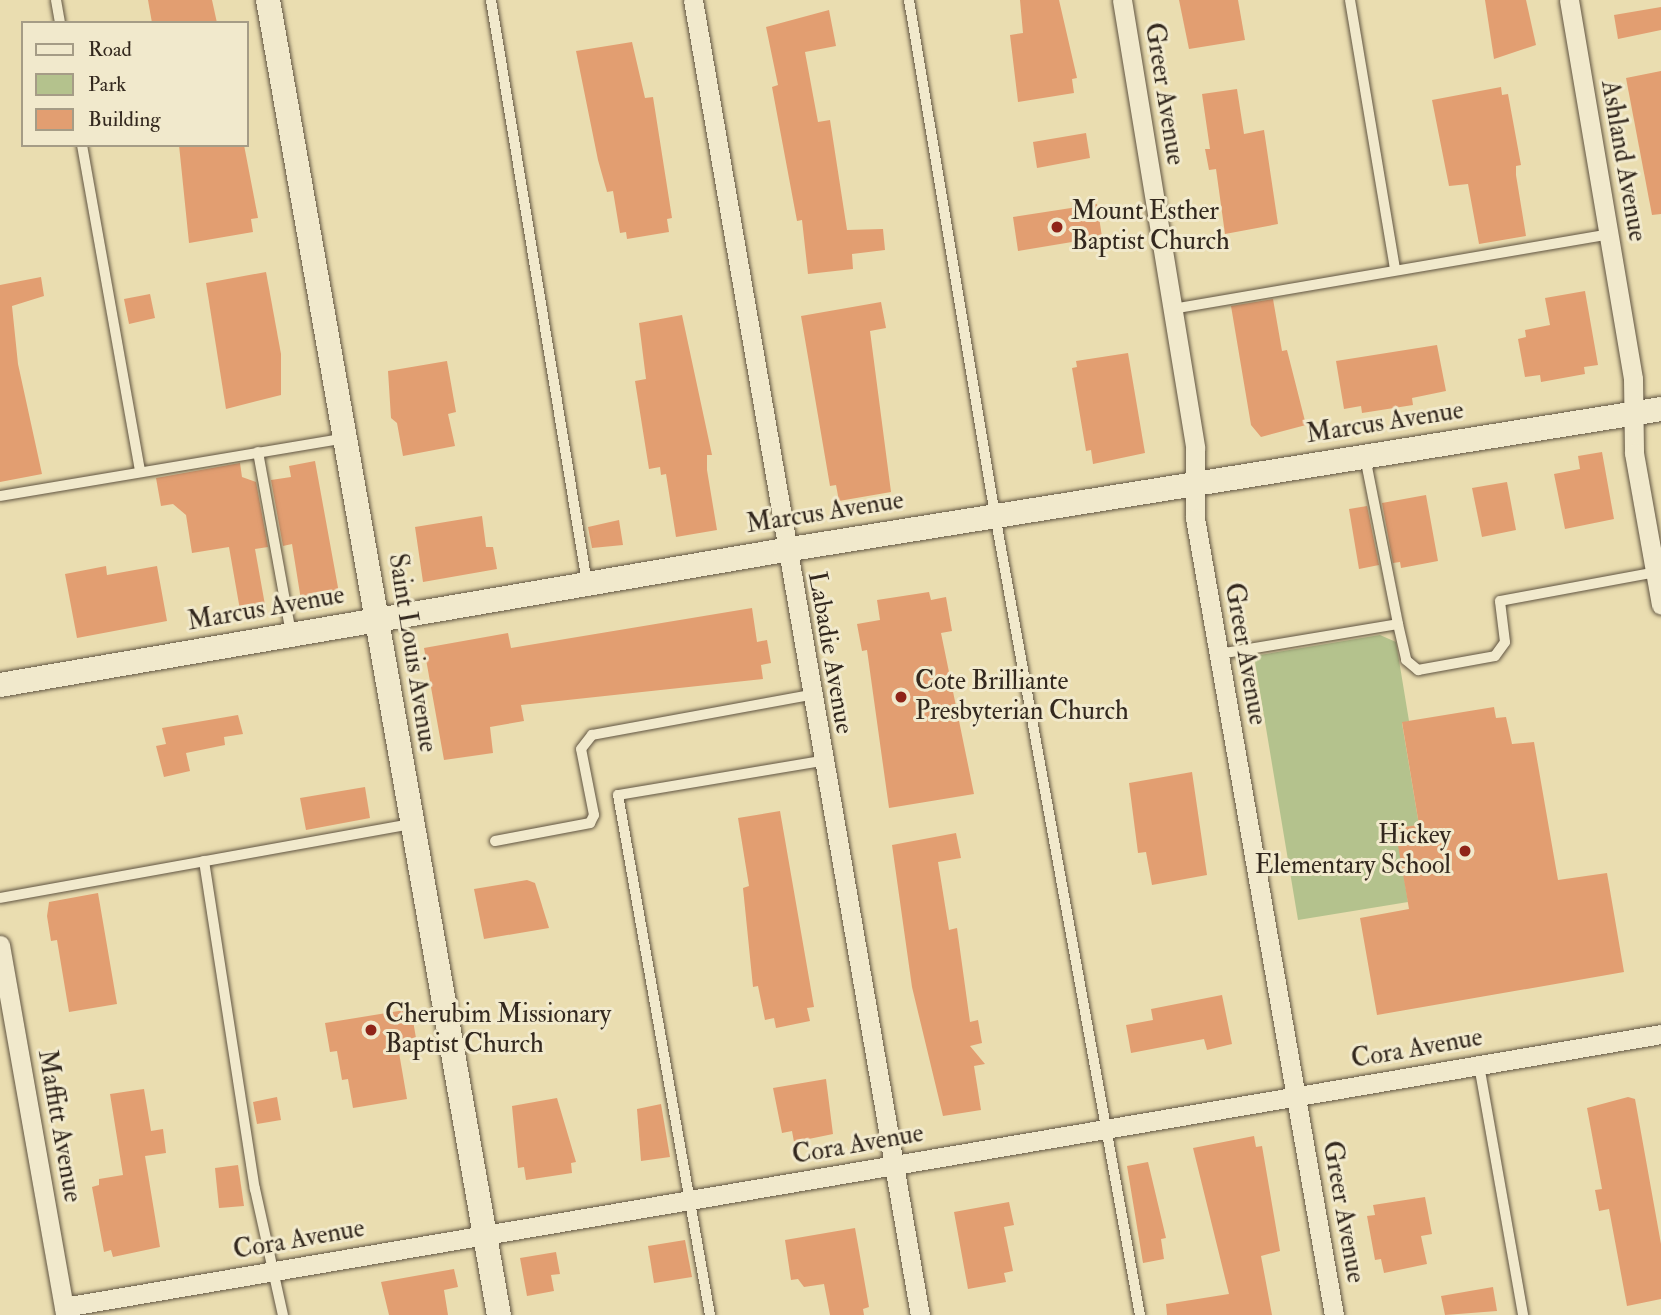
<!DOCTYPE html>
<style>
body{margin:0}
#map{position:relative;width:1661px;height:1315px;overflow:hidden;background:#eaddb0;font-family:"IM FELL Double Pica",serif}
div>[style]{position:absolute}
.green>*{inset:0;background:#b4c28d}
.building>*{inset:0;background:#e29e71}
.roads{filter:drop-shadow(0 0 2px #615542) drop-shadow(0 0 2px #615542)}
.service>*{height:10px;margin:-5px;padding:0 5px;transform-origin:5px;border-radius:5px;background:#f1e9cc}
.minor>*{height:19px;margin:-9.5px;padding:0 9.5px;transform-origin:9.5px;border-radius:9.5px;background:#f1e9cc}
.tertiary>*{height:24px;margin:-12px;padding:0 12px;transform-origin:12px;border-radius:12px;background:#f1e9cc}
.dots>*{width:19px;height:19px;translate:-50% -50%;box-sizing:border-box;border:4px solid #f1e9cc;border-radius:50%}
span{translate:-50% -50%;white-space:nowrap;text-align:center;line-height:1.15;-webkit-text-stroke:6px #f1e9cc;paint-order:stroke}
.street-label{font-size:26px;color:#33281e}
.poi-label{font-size:26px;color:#33281e}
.left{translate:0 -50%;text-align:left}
.right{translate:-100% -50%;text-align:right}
.legend{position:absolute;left:21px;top:21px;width:228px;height:126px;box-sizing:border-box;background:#f1e9cc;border:2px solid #a59c86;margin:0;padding:9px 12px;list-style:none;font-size:21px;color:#33281e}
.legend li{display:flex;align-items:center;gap:14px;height:35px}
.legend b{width:35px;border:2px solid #a59c86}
</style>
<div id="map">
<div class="green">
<i style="clip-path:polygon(1380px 635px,1396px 642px,1409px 721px,1402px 723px,1419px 825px,1396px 828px,1408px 902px,1298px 920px,1254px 656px)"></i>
</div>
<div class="building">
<i style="clip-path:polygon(148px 0,212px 0,217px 23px,152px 23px)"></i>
<i style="clip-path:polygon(1020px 0,1059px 0,1077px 78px,1072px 79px,1074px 93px,1018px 102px,1010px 35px,1023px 33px)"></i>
<i style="clip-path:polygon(1179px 0,1238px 0,1245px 40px,1189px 49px)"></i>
<i style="clip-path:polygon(1485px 0,1526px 0,1536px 45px,1494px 59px)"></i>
<i style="clip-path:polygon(1661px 7px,1661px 30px,1618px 39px,1614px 15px)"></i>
<i style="clip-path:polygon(829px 10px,836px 46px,805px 52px,818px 122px,830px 120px,847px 230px,883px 229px,885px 250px,852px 254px,853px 269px,808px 274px,802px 220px,797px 221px,772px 87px,778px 85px,766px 27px)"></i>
<i style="clip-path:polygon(632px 42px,645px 98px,653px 97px,672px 218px,667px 219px,669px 232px,627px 239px,626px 232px,620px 233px,613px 191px,607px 192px,598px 160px,576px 51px)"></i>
<i style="clip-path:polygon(1661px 71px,1661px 214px,1652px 215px,1626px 78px)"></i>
<i style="clip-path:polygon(1501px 87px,1502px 95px,1508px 94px,1521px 165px,1516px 166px,1516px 175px,1526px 236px,1479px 244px,1468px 184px,1449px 186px,1432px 100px)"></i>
<i style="clip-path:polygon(1237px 89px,1244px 134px,1264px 130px,1278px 224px,1225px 234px,1216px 169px,1209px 170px,1205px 149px,1210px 149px,1202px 94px)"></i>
<i style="clip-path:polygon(1086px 133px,1090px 158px,1037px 168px,1033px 142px)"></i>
<i style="clip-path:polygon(179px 145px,244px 145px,258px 218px,251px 219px,253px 232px,189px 243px)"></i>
<i style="clip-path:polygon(1097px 204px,1102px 237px,1018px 251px,1013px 217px)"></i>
<i style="clip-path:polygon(266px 272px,281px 354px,281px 395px,226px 409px,206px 283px)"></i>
<i style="clip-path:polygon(41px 277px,44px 296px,12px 306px,18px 364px,42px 474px,0 482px,0 285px)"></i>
<i style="clip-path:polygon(1585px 291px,1598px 365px,1584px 367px,1585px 374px,1541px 382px,1540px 375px,1525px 377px,1518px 339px,1526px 337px,1525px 330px,1550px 325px,1545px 298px)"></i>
<i style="clip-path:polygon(150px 294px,155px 318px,129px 324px,124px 299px)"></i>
<i style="clip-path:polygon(1273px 299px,1282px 351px,1287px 350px,1306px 425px,1261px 437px,1251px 425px,1231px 306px)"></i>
<i style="clip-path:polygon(881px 302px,886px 328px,870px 331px,891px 492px,839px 501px,836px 485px,830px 486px,801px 316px)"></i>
<i style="clip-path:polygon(682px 315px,712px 455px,707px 455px,707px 470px,717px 530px,676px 537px,666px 474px,661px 475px,660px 467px,649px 469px,635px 381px,646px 379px,639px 323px)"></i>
<i style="clip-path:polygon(1437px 345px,1446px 391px,1412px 398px,1413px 405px,1362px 413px,1361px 406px,1344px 409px,1336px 361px)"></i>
<i style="clip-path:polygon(1128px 353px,1145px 453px,1093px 464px,1091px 450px,1086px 451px,1072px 368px,1077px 367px,1076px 361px)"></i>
<i style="clip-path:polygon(447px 361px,456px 412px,448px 414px,455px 446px,403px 456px,397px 423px,391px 418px,388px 371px)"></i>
<i style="clip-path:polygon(1602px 452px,1614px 519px,1565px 529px,1554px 474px,1580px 469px,1578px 456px)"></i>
<i style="clip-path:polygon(315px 461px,339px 593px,301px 600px,292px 544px,283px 546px,271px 480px,291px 477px,289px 466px)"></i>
<i style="clip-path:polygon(240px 463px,242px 477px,256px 482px,268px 547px,255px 549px,265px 605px,240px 610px,229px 547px,192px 553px,186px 515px,173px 504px,161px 506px,156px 478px)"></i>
<i style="clip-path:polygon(1507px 482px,1516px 530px,1482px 537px,1472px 488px)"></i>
<i style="clip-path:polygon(1426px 495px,1438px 561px,1401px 568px,1400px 562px,1393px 563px,1382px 503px)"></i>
<i style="clip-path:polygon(1367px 506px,1379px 565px,1359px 569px,1349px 509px)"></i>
<i style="clip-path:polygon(482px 516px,486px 547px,493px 547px,497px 569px,423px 582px,415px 527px)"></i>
<i style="clip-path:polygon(619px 520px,623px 545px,592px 548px,588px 527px)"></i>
<i style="clip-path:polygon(106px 566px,107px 575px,157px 566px,167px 621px,77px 638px,65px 574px)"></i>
<i style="clip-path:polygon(929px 592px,931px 600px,946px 597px,952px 631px,941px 633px,974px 794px,889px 808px,867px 650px,862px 651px,857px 624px,880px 620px,877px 600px)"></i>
<i style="clip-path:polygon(752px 608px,757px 642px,767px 640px,771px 663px,761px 665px,763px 679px,521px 705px,524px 721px,490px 727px,493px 753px,444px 760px,424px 648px,508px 633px,511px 648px)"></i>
<i style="clip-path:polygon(1494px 707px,1496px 718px,1506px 717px,1512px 744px,1534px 742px,1558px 880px,1607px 873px,1624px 972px,1377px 1015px,1360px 918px,1409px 909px,1395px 828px,1419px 825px,1402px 722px)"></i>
<i style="clip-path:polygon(238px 715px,243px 734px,224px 737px,225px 745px,186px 753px,190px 771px,164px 777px,156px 746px,166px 744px,162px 728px)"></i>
<i style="clip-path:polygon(1192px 772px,1207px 875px,1152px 885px,1146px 852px,1138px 853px,1129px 783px)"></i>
<i style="clip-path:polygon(365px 787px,370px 818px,306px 830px,300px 798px)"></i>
<i style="clip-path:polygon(780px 811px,814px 1007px,807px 1008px,810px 1021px,776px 1028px,774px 1018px,765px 1020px,758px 986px,753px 987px,743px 888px,749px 886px,738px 818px)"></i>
<i style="clip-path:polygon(956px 833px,961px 858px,938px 862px,949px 930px,957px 928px,970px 1022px,978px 1020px,982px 1043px,970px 1046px,985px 1064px,974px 1066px,981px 1110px,943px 1116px,912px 987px,892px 845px)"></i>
<i style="clip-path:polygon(527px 880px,535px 883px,549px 928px,484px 939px,474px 889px)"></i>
<i style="clip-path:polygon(98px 893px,117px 1004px,69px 1012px,57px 940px,51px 941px,47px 916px,49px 902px)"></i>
<i style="clip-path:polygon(1222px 995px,1232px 1044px,1207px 1050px,1204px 1039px,1131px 1053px,1126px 1025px,1153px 1020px,1151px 1009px)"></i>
<i style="clip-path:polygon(411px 1009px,416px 1038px,397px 1041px,407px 1099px,353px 1108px,348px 1079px,342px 1080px,337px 1051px,330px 1052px,325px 1023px)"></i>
<i style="clip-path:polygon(826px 1079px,833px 1134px,794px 1142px,792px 1131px,782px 1133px,773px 1088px)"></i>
<i style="clip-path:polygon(144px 1089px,151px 1131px,163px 1129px,166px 1153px,145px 1156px,160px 1247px,113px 1257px,111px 1250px,104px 1252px,92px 1187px,99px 1185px,99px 1179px,123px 1175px,110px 1094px)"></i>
<i style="clip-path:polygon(277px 1097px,281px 1120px,257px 1124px,253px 1102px)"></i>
<i style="clip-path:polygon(1628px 1097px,1635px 1099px,1661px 1244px,1661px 1299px,1627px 1306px,1609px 1209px,1599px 1211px,1595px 1190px,1602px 1189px,1587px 1108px)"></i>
<i style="clip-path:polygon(557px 1098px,576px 1162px,571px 1163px,572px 1173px,526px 1180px,524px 1167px,518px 1168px,512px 1106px)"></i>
<i style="clip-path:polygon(661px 1104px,670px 1157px,641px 1161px,637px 1109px)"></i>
<i style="clip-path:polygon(1254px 1136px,1256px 1147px,1262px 1146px,1280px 1251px,1261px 1256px,1272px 1315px,1167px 1315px,1166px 1304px,1229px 1294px,1193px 1148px)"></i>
<i style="clip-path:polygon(1148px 1162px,1166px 1238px,1161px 1239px,1164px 1259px,1143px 1263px,1127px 1166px)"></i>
<i style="clip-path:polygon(238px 1165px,244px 1206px,219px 1208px,215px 1168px)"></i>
<i style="clip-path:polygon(1425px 1197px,1432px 1234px,1421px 1236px,1427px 1264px,1384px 1273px,1381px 1259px,1375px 1260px,1367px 1216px,1375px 1215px,1373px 1205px)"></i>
<i style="clip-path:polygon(1009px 1202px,1014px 1225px,1004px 1227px,1013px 1271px,1004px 1273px,1006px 1282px,968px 1289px,954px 1212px)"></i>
<i style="clip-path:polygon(855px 1228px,869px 1307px,863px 1309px,864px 1315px,830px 1315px,824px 1284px,804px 1287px,798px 1279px,791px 1280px,785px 1240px)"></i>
<i style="clip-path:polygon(685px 1240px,692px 1277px,654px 1283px,648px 1246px)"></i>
<i style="clip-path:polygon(556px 1252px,560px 1274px,551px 1275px,554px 1291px,527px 1296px,520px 1258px)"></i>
<i style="clip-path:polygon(454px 1269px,458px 1287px,444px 1290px,448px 1315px,389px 1315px,381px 1282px)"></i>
<i style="clip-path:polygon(1493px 1287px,1497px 1311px,1445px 1315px,1441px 1296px)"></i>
</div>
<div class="roads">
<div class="service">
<i style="left:56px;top:0;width:23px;rotate:80deg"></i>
<i style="left:491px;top:0;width:591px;rotate:80.65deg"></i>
<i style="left:909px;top:0;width:522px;rotate:80.52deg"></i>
<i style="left:995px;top:515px;width:813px;rotate:79.73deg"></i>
<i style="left:1350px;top:0;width:273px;rotate:80.5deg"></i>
<i style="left:82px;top:145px;width:331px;rotate:79.9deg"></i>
<i style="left:1172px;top:309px;width:443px;rotate:-9.7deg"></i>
<i style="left:258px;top:452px;width:185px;rotate:79.7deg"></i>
<i style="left:1365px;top:457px;width:170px;rotate:78.8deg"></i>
<i style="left:0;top:496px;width:350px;rotate:-9.5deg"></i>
<i style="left:1219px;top:654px;width:181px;rotate:-9.5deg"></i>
<i style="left:1398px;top:624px;width:37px;rotate:77deg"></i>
<i style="left:1406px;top:660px;width:16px;rotate:40deg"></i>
<i style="left:1418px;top:670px;width:78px;rotate:-10.3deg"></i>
<i style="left:1495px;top:656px;width:17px;rotate:-54deg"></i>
<i style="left:1505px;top:642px;width:41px;rotate:-97deg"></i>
<i style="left:1500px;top:601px;width:159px;rotate:-10.5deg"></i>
<i style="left:495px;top:841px;width:97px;rotate:-10.7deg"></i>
<i style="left:590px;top:823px;width:9px;rotate:-63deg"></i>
<i style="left:594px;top:815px;width:67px;rotate:-101.1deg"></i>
<i style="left:581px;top:749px;width:18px;rotate:-52deg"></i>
<i style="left:592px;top:735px;width:223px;rotate:-10.4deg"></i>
<i style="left:204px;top:861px;width:332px;rotate:81.2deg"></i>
<i style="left:255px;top:1189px;width:129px;rotate:77.5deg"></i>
<i style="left:0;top:898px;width:417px;rotate:-10.2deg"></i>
<i style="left:1479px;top:1065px;width:254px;rotate:80deg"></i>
<i style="left:710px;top:1315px;width:528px;rotate:-100.03deg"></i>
<i style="left:618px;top:795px;width:207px;rotate:-9.5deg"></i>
</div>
<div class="minor">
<i style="left:693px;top:0;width:1334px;rotate:80.21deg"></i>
<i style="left:1122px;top:0;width:454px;rotate:80.7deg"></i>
<i style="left:1195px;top:448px;width:70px;rotate:90deg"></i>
<i style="left:1195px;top:518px;width:809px;rotate:80.11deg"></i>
<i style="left:1569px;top:0;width:384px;rotate:80.4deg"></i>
<i style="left:1633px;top:379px;width:74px;rotate:89.2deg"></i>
<i style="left:1634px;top:453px;width:154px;rotate:79.9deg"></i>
<i style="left:0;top:945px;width:376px;rotate:80deg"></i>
<i style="left:64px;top:1307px;width:1620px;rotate:-9.7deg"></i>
</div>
<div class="tertiary">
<i style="left:268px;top:0;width:1335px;rotate:80.04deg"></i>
<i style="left:0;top:685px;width:797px;rotate:-9.76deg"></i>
<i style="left:785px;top:550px;width:887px;rotate:-9.14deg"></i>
</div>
</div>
<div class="dots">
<i style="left:1057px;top:227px;background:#8f2418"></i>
<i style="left:901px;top:697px;background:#8f2418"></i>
<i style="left:1465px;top:851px;background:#8f2418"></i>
<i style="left:371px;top:1030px;background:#8f2418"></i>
</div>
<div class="street-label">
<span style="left:1164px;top:94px;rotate:81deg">Greer Avenue</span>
<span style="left:1623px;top:161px;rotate:80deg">Ashland Avenue</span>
<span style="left:1385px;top:423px;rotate:-9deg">Marcus Avenue</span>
<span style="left:825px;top:513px;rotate:-9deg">Marcus Avenue</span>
<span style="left:266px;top:609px;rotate:-10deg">Marcus Avenue</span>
<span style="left:412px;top:653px;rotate:81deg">Saint Louis Avenue</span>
<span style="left:830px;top:653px;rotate:80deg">Labadie Avenue</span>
<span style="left:1245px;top:654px;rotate:80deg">Greer Avenue</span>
<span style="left:1417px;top:1049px;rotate:-10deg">Cora Avenue</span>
<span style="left:59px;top:1126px;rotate:80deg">Maffitt Avenue</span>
<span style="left:858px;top:1145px;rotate:-10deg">Cora Avenue</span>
<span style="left:1343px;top:1212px;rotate:80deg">Greer Avenue</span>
<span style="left:299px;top:1240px;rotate:-10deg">Cora Avenue</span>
</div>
<div class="poi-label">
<span class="left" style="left:1071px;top:227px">Mount Esther<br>Baptist Church</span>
<span class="left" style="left:915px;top:697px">Cote Brilliante<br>Presbyterian Church</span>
<span class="right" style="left:1451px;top:851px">Hickey<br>Elementary School</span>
<span class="left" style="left:385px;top:1030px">Cherubim Missionary<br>Baptist Church</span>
</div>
<ul class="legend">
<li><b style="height:9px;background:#f1e9cc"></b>Road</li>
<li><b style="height:19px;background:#b4c28d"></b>Park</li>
<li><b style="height:19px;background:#e29e71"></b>Building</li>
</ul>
</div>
